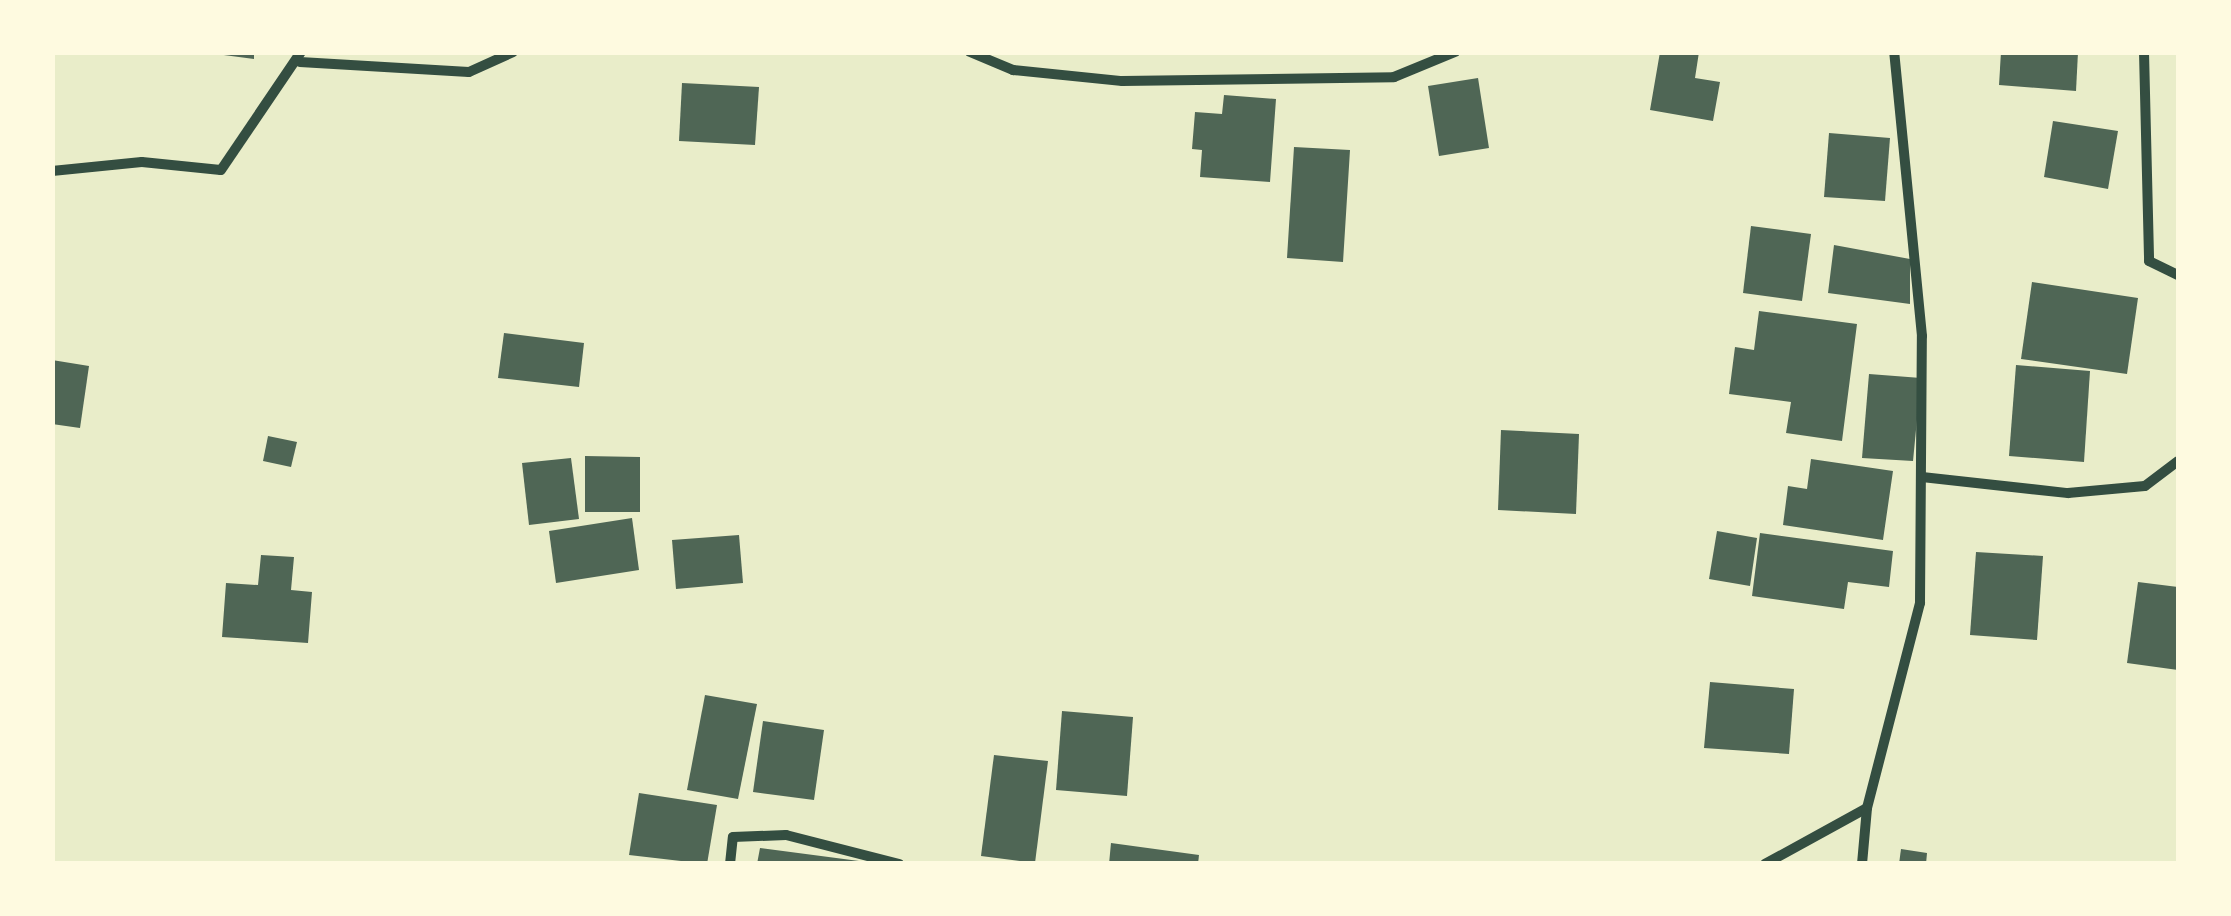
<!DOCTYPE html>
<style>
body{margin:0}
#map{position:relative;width:2231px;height:916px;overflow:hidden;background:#e9edc9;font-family:"Nunito Sans",sans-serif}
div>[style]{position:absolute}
.building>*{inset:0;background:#4f6655}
.minor>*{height:10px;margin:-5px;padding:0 5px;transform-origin:5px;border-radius:5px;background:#344e41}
span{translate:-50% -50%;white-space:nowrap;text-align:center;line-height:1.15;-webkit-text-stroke:10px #fefae0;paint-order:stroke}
.frame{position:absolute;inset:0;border:55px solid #fefae0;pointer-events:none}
</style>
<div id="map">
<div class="building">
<i style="clip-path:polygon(201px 52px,254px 52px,254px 59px)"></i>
<i style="clip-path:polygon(1660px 52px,1699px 52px,1695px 78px,1720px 82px,1713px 121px,1650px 110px)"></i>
<i style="clip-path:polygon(2001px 52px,2078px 52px,2076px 91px,1999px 85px)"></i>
<i style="clip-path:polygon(1478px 78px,1489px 148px,1439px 156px,1428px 86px)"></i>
<i style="clip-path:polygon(682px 83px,759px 87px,755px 145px,679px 141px)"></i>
<i style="clip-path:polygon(1224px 95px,1276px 99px,1270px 182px,1200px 177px,1202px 150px,1192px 149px,1195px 112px,1222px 114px)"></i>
<i style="clip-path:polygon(2053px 121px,2118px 131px,2108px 189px,2044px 177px)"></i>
<i style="clip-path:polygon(1829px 133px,1890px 138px,1885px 201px,1824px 197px)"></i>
<i style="clip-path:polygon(1294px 147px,1350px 150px,1343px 262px,1287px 258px)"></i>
<i style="clip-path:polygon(1751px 226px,1811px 234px,1802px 301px,1743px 293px)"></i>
<i style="clip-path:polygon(1834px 245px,1910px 259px,1910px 304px,1828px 293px)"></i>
<i style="clip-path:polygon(2032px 282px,2138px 298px,2127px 374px,2021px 359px)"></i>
<i style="clip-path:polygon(1759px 311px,1857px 324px,1842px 441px,1786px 433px,1791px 402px,1729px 394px,1735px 347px,1754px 350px)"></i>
<i style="clip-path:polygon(504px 333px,584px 343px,579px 387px,498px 378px)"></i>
<i style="clip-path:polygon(52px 360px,89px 366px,80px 428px,52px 424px)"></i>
<i style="clip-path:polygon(2016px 365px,2090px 371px,2084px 462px,2009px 456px)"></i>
<i style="clip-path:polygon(1869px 374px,1921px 378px,1913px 461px,1862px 458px)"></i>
<i style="clip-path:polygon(1501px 430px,1579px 434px,1576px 514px,1498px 510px)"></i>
<i style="clip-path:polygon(268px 436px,297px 442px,291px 467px,263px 461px)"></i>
<i style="clip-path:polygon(585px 456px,640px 457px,640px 512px,585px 512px)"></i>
<i style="clip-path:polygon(571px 458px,579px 519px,529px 525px,522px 463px)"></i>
<i style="clip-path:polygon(1811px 459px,1893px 471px,1883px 540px,1783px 525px,1788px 486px,1807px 489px)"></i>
<i style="clip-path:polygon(632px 518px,639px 570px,556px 583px,549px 531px)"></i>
<i style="clip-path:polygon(1717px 531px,1757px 538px,1750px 586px,1709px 579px)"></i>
<i style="clip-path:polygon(1760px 533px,1893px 551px,1889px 587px,1848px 582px,1844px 609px,1752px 596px)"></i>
<i style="clip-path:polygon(739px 535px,743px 583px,676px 589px,672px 540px)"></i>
<i style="clip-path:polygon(1976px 552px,2043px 556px,2037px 640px,1970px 635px)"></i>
<i style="clip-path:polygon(261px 555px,294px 557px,291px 590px,312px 592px,308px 643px,222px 637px,226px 583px,258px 585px)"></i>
<i style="clip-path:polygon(2138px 582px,2178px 587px,2178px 670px,2127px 663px)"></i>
<i style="clip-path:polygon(1710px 682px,1794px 689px,1789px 754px,1704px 748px)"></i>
<i style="clip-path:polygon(705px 695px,757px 704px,738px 799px,687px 790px)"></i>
<i style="clip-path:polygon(1062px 711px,1133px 717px,1127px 796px,1056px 790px)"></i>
<i style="clip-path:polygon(763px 721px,824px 730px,814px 800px,753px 792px)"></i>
<i style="clip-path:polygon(994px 755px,1048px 761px,1035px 863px,981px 856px)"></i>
<i style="clip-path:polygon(639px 793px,717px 805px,707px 864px,629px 855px)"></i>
<i style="clip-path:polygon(1111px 843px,1199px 855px,1198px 864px,1109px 864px)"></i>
<i style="clip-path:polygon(760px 848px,859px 861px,859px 864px,757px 864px)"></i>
<i style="clip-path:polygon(1901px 849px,1927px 853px,1926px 864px,1899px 864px)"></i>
</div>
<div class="minor">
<i style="left:970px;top:52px;width:47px;rotate:22.7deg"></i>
<i style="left:1013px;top:70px;width:110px;rotate:5.8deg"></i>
<i style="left:1122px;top:81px;width:272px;rotate:-0.8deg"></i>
<i style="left:1394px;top:77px;width:66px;rotate:-22.3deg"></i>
<i style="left:2144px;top:52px;width:209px;rotate:88.6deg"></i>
<i style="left:2149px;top:261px;width:32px;rotate:26deg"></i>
<i style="left:300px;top:62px;width:169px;rotate:3.4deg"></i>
<i style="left:469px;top:72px;width:48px;rotate:-24.4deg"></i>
<i style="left:52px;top:171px;width:90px;rotate:-5.7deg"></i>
<i style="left:142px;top:162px;width:79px;rotate:5.8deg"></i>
<i style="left:221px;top:170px;width:143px;rotate:-55.9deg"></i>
<i style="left:1922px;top:477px;width:147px;rotate:6.3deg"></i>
<i style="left:2068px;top:493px;width:77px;rotate:-5.2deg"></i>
<i style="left:2145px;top:486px;width:41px;rotate:-37.1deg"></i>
<i style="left:730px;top:864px;width:27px;rotate:-84deg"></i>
<i style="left:733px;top:837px;width:53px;rotate:-2.2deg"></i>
<i style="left:786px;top:835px;width:117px;rotate:14.4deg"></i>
<i style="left:1765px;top:864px;width:116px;rotate:-28.8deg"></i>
<i style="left:1867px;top:808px;width:212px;rotate:-75.5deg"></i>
<i style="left:1920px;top:603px;width:267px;rotate:-89.6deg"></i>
<i style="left:1922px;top:336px;width:285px;rotate:-95.6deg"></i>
<i style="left:1862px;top:864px;width:56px;rotate:-84.9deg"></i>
</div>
<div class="frame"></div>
</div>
